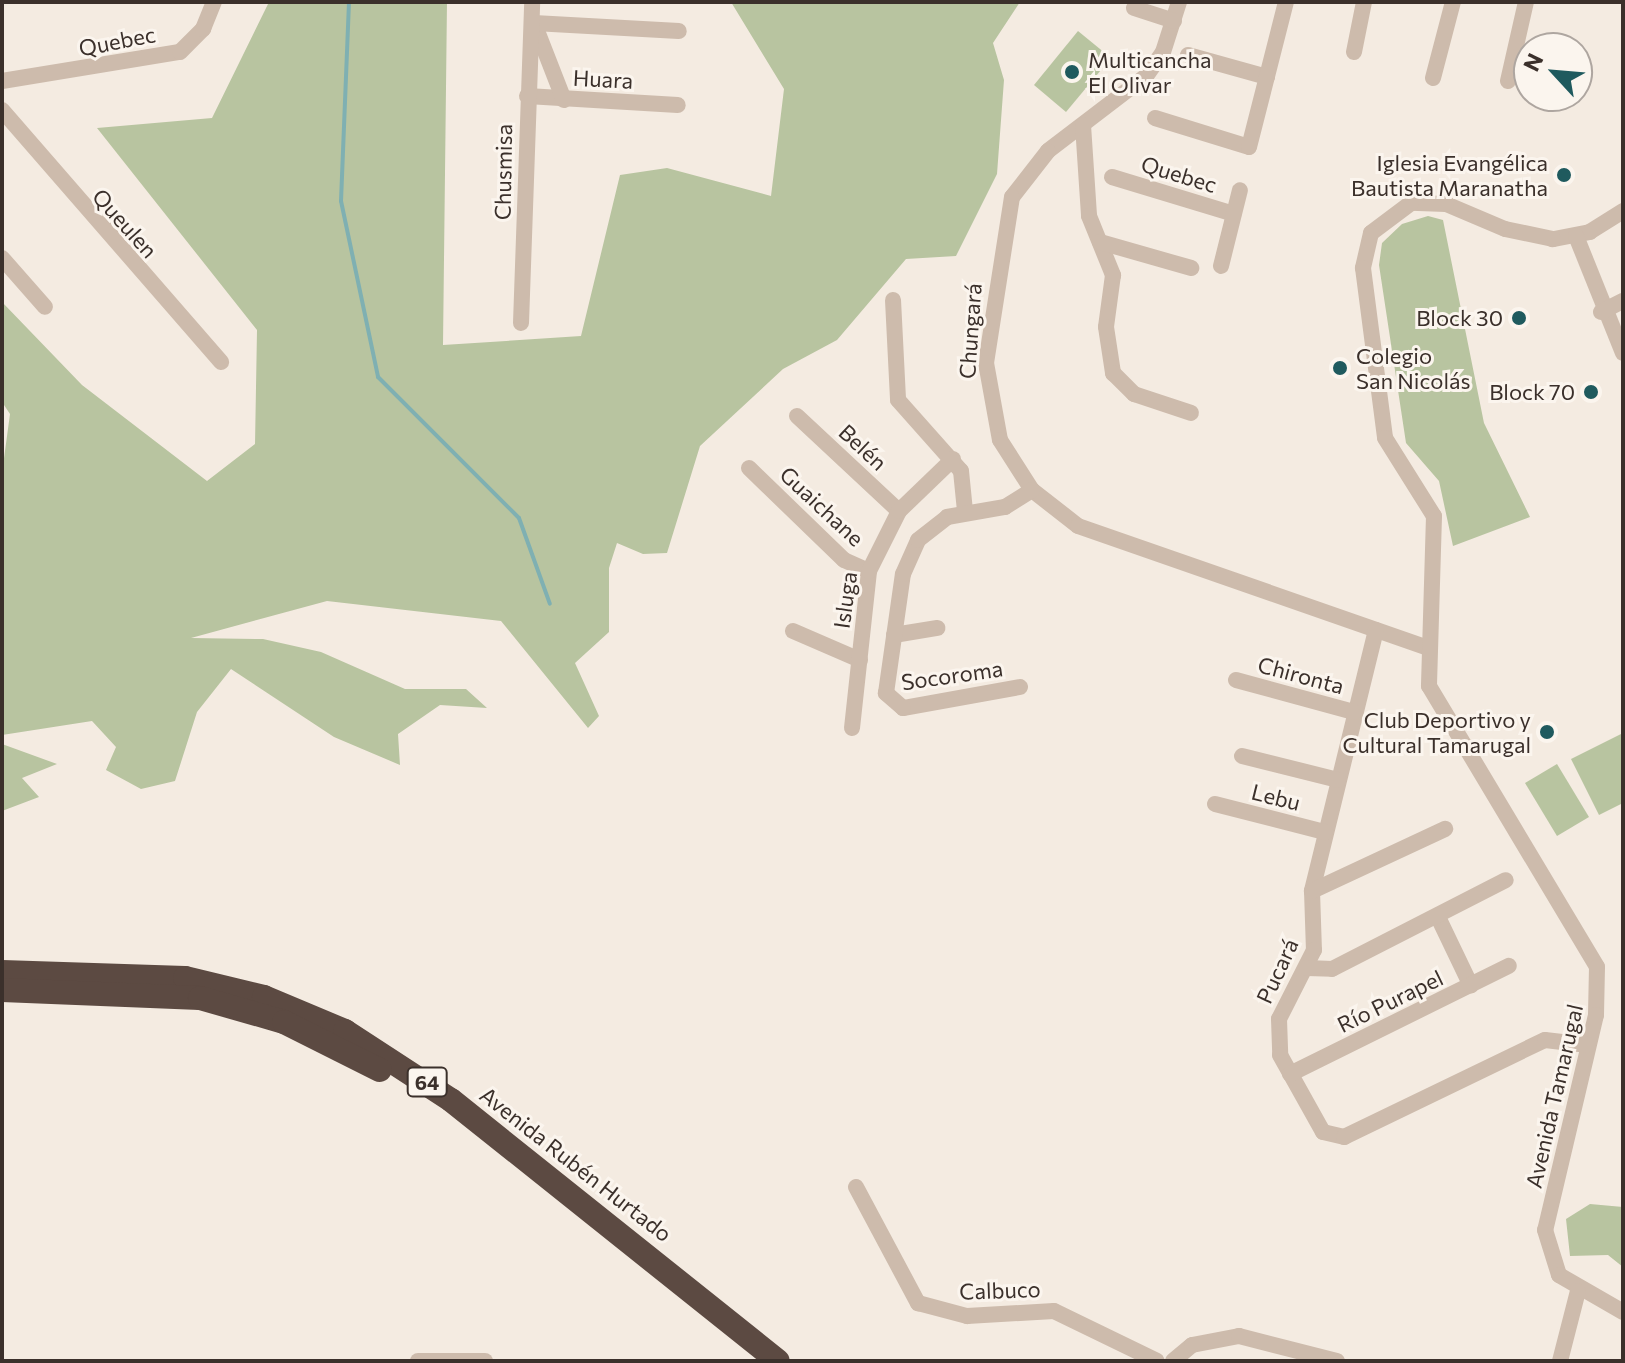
<!DOCTYPE html>
<meta charset="utf-8">
<style>
body{margin:0}
#map{position:relative;width:1625px;height:1363px;overflow:hidden;background:#f4ebe1;font-family:Commissioner,sans-serif}
div>[style]{position:absolute}
.green>*{inset:0;background:#b8c4a0}
.stream>*{height:4px;margin:-2px;padding:0 2px;transform-origin:2px;border-radius:2px;background:#7fb0b2}
.minor>*{height:16px;margin:-8px;padding:0 8px;transform-origin:8px;border-radius:8px;background:#cdbbac}
.highway>*{height:24px;margin:-12px;padding:0 12px;transform-origin:12px;border-radius:12px;background:#5c4a42}
.dots>*{width:22px;height:22px;translate:-50% -50%;box-sizing:border-box;border:4px solid #fbf5ee;border-radius:50%}
span{translate:-50% -50%;white-space:nowrap;text-align:center;line-height:1.15;-webkit-text-stroke:6px #fbf5ee;paint-order:stroke}
.shield-label span{padding:2px 6px;background:#fbf5ee;border:2px solid;border-radius:6px;-webkit-text-stroke-width:0}
.shield-label{font-size:20px;color:#3b302b;font-weight:700}
.street-label{font-size:22px;color:#3b302b}
.poi-label{font-size:22px;color:#3b302b}
.left{translate:0 -50%;text-align:left}
.right{translate:-100% -50%;text-align:right}
.frame{position:absolute;inset:0;border:4px solid #3b302b;pointer-events:none}
.north{position:absolute;left:1513px;top:32px;width:80px;height:80px;box-sizing:border-box;background:#fbf5ee;border:2px solid #aea6a0;border-radius:50%;rotate:296deg;font-size:22px;font-weight:700;line-height:32px;text-align:center;color:#3b302b}
.north::after{content:'';display:block;margin:auto;width:28px;height:36px;background:#1f5a5e;clip-path:polygon(50% 0,100% 100%,50% 72%,0 100%)}
</style>
<div id="map">
<div class="green">
<i style="clip-path:polygon(269px 2px,447px 2px,443px 345px,581px 336px,620px 175px,667px 168px,771px 196px,784px 89px,731px 2px,1020px 2px,993px 43px,1004px 80px,997px 174px,956px 256px,906px 259px,837px 340px,783px 369px,700px 446px,667px 553px,643px 554px,617px 543px,609px 568px,609px 632px,575px 663px,599px 716px,588px 728px,501px 621px,327px 601px,191px 638px,263px 639px,321px 652px,405px 689px,466px 689px,487px 708px,440px 705px,398px 734px,400px 765px,334px 737px,231px 669px,197px 712px,175px 781px,141px 789px,106px 770px,116px 747px,92px 721px,2px 735px,2px 473px,10px 414px,2px 402px,2px 302px,82px 385px,207px 481px,255px 444px,257px 330px,97px 128px,212px 118px)"></i>
<i style="clip-path:polygon(1078px 31px,1111px 58px,1066px 112px,1034px 85px)"></i>
<i style="clip-path:polygon(1428px 216px,1443px 220px,1484px 423px,1530px 517px,1453px 546px,1439px 481px,1406px 443px,1379px 265px,1382px 243px,1402px 224px)"></i>
<i style="clip-path:polygon(1623px 733px,1623px 803px,1599px 815px,1571px 759px)"></i>
<i style="clip-path:polygon(2px 744px,57px 764px,22px 778px,39px 797px,2px 811px)"></i>
<i style="clip-path:polygon(1557px 764px,1589px 817px,1557px 836px,1525px 783px)"></i>
<i style="clip-path:polygon(1590px 1204px,1623px 1207px,1623px 1267px,1608px 1255px,1570px 1256px,1566px 1219px)"></i>
</div>
<div class="stream">
<i style="left:349px;top:2px;width:199px;rotate:92.3deg"></i>
<i style="left:341px;top:201px;width:180px;rotate:78.1deg"></i>
<i style="left:378px;top:377px;width:199px;rotate:45deg"></i>
<i style="left:519px;top:518px;width:91px;rotate:70.2deg"></i>
</div>
<div class="minor">
<i style="left:1179px;top:2px;width:52px;rotate:107.7deg"></i>
<i style="left:1163px;top:52px;width:29px;rotate:125deg"></i>
<i style="left:1146px;top:76px;width:123px;rotate:142.6deg"></i>
<i style="left:1048px;top:151px;width:58px;rotate:128deg"></i>
<i style="left:1012px;top:197px;width:168px;rotate:98.9deg"></i>
<i style="left:986px;top:363px;width:78px;rotate:79.7deg"></i>
<i style="left:1000px;top:440px;width:59px;rotate:57.4deg"></i>
<i style="left:1032px;top:490px;width:58px;rotate:38deg"></i>
<i style="left:1078px;top:526px;width:367px;rotate:19.2deg"></i>
<i style="left:1134px;top:8px;width:42px;rotate:18deg"></i>
<i style="left:1354px;top:52px;width:51px;rotate:-78.7deg"></i>
<i style="left:1188px;top:55px;width:82px;rotate:15.6deg"></i>
<i style="left:1433px;top:78px;width:79px;rotate:-75.3deg"></i>
<i style="left:2px;top:81px;width:180px;rotate:-9.3deg"></i>
<i style="left:180px;top:52px;width:33px;rotate:-45deg"></i>
<i style="left:203px;top:29px;width:29px;rotate:-68deg"></i>
<i style="left:1508px;top:81px;width:81px;rotate:-77.2deg"></i>
<i style="left:527px;top:96px;width:151px;rotate:3.4deg"></i>
<i style="left:564px;top:100px;width:83px;rotate:-111.3deg"></i>
<i style="left:534px;top:23px;width:145px;rotate:3.2deg"></i>
<i style="left:2px;top:110px;width:334px;rotate:49deg"></i>
<i style="left:1155px;top:118px;width:98px;rotate:17.1deg"></i>
<i style="left:1249px;top:147px;width:150px;rotate:-75.7deg"></i>
<i style="left:1083px;top:125px;width:91px;rotate:86.2deg"></i>
<i style="left:1089px;top:216px;width:64px;rotate:67.9deg"></i>
<i style="left:1113px;top:275px;width:52px;rotate:97.7deg"></i>
<i style="left:1106px;top:327px;width:47px;rotate:81.3deg"></i>
<i style="left:1113px;top:373px;width:30px;rotate:45deg"></i>
<i style="left:1134px;top:394px;width:60px;rotate:18.4deg"></i>
<i style="left:1112px;top:177px;width:127px;rotate:16.9deg"></i>
<i style="left:1623px;top:211px;width:39px;rotate:148deg"></i>
<i style="left:1590px;top:232px;width:38px;rotate:169deg"></i>
<i style="left:1553px;top:239px;width:49px;rotate:-168.2deg"></i>
<i style="left:1505px;top:229px;width:64px;rotate:-157deg"></i>
<i style="left:1446px;top:204px;width:35px;rotate:-178deg"></i>
<i style="left:1411px;top:203px;width:50px;rotate:143.1deg"></i>
<i style="left:1371px;top:233px;width:36px;rotate:103deg"></i>
<i style="left:1363px;top:268px;width:171px;rotate:82.6deg"></i>
<i style="left:1385px;top:438px;width:92px;rotate:57.9deg"></i>
<i style="left:1434px;top:516px;width:170px;rotate:91.7deg"></i>
<i style="left:1429px;top:686px;width:327px;rotate:59.1deg"></i>
<i style="left:1597px;top:967px;width:48px;rotate:91.2deg"></i>
<i style="left:1596px;top:1015px;width:221px;rotate:103.3deg"></i>
<i style="left:1545px;top:1230px;width:47px;rotate:72.7deg"></i>
<i style="left:1559px;top:1275px;width:74px;rotate:30deg"></i>
<i style="left:1576px;top:236px;width:126px;rotate:68.1deg"></i>
<i style="left:1100px;top:242px;width:95px;rotate:15.9deg"></i>
<i style="left:2px;top:258px;width:65px;rotate:48.7deg"></i>
<i style="left:1221px;top:266px;width:78px;rotate:-76deg"></i>
<i style="left:893px;top:300px;width:100px;rotate:87.1deg"></i>
<i style="left:898px;top:400px;width:95px;rotate:48.4deg"></i>
<i style="left:961px;top:471px;width:40px;rotate:84.3deg"></i>
<i style="left:1601px;top:312px;width:25px;rotate:-27deg"></i>
<i style="left:521px;top:323px;width:321px;rotate:-88deg"></i>
<i style="left:797px;top:416px;width:139px;rotate:43deg"></i>
<i style="left:749px;top:468px;width:132px;rotate:44.1deg"></i>
<i style="left:844px;top:560px;width:27px;rotate:24deg"></i>
<i style="left:1376px;top:630px;width:269px;rotate:103.8deg"></i>
<i style="left:1312px;top:891px;width:59px;rotate:88.1deg"></i>
<i style="left:1314px;top:950px;width:77px;rotate:116.9deg"></i>
<i style="left:1279px;top:1019px;width:36px;rotate:88deg"></i>
<i style="left:1280px;top:1055px;width:88px;rotate:60.8deg"></i>
<i style="left:1323px;top:1132px;width:22px;rotate:13deg"></i>
<i style="left:1344px;top:1137px;width:223px;rotate:-25.8deg"></i>
<i style="left:1545px;top:1040px;width:43px;rotate:6.6deg"></i>
<i style="left:793px;top:631px;width:73px;rotate:23.4deg"></i>
<i style="left:894px;top:635px;width:44px;rotate:-9.2deg"></i>
<i style="left:1236px;top:680px;width:122px;rotate:15.2deg"></i>
<i style="left:1020px;top:687px;width:119px;rotate:169.8deg"></i>
<i style="left:903px;top:708px;width:23px;rotate:-139deg"></i>
<i style="left:886px;top:693px;width:120px;rotate:-81.9deg"></i>
<i style="left:903px;top:574px;width:37px;rotate:-66deg"></i>
<i style="left:918px;top:540px;width:37px;rotate:-38deg"></i>
<i style="left:947px;top:517px;width:59px;rotate:-9.8deg"></i>
<i style="left:1005px;top:507px;width:32px;rotate:-32deg"></i>
<i style="left:852px;top:728px;width:158px;rotate:-83.8deg"></i>
<i style="left:869px;top:571px;width:67px;rotate:-63.4deg"></i>
<i style="left:899px;top:511px;width:75px;rotate:-43.9deg"></i>
<i style="left:1242px;top:756px;width:99px;rotate:14deg"></i>
<i style="left:1215px;top:804px;width:114px;rotate:14.3deg"></i>
<i style="left:1312px;top:891px;width:147px;rotate:-25deg"></i>
<i style="left:1438px;top:917px;width:76px;rotate:64.4deg"></i>
<i style="left:1307px;top:968px;width:25px;rotate:2deg"></i>
<i style="left:1332px;top:969px;width:195px;rotate:-27.1deg"></i>
<i style="left:1290px;top:1074px;width:244px;rotate:-26.3deg"></i>
<i style="left:856px;top:1187px;width:132px;rotate:61.9deg"></i>
<i style="left:918px;top:1303px;width:51px;rotate:14.9deg"></i>
<i style="left:967px;top:1316px;width:87px;rotate:-3.3deg"></i>
<i style="left:1054px;top:1311px;width:114px;rotate:25.9deg"></i>
<i style="left:418px;top:1361px;width:67px"></i>
<i style="left:1173px;top:1361px;width:25px;rotate:-40deg"></i>
<i style="left:1192px;top:1345px;width:48px;rotate:-10.8deg"></i>
<i style="left:1239px;top:1336px;width:101px;rotate:14.3deg"></i>
<i style="left:1560px;top:1361px;width:72px;rotate:-75.6deg"></i>
</div>
<div class="highway">
<i style="left:2px;top:972px;width:183px;rotate:1.9deg"></i>
<i style="left:185px;top:978px;width:81px;rotate:13.5deg"></i>
<i style="left:264px;top:997px;width:88px;rotate:22.8deg"></i>
<i style="left:345px;top:1031px;width:126px;rotate:33.1deg"></i>
<i style="left:451px;top:1100px;width:418px;rotate:38.6deg"></i>
<i style="left:2px;top:990px;width:198px;rotate:2.3deg"></i>
<i style="left:200px;top:998px;width:87px;rotate:15.9deg"></i>
<i style="left:284px;top:1022px;width:107px;rotate:26.6deg"></i>
</div>
<div class="dots">
<i style="left:1072px;top:72px;background:#1f5a5e"></i>
<i style="left:1564px;top:175px;background:#1f5a5e"></i>
<i style="left:1519px;top:318px;background:#1f5a5e"></i>
<i style="left:1340px;top:368px;background:#1f5a5e"></i>
<i style="left:1591px;top:392px;background:#1f5a5e"></i>
<i style="left:1547px;top:732px;background:#1f5a5e"></i>
</div>
<div class="shield-label">
<span style="left:427px;top:1082px">64</span>
</div>
<div class="street-label">
<span style="left:117px;top:41px;rotate:-11deg">Quebec</span>
<span style="left:603px;top:79px;rotate:3deg">Huara</span>
<span style="left:503px;top:172px;rotate:-89deg">Chusmisa</span>
<span style="left:1179px;top:174px;rotate:17deg">Quebec</span>
<span style="left:125px;top:223px;rotate:48deg">Queulen</span>
<span style="left:970px;top:331px;rotate:-86deg">Chungará</span>
<span style="left:863px;top:447px;rotate:43deg">Belén</span>
<span style="left:822px;top:506px;rotate:43deg">Guaichane</span>
<span style="left:845px;top:600px;rotate:-82deg">Isluga</span>
<span style="left:952px;top:675px;rotate:-8deg">Socoroma</span>
<span style="left:1301px;top:675px;rotate:15deg">Chironta</span>
<span style="left:1276px;top:797px;rotate:14deg">Lebu</span>
<span style="left:1277px;top:971px;rotate:-65deg">Pucará</span>
<span style="left:1390px;top:1001px;rotate:-26deg">Río Purapel</span>
<span style="left:1554px;top:1096px;rotate:-77deg">Avenida Tamarugal</span>
<span style="left:576px;top:1164px;rotate:38deg">Avenida Rubén Hurtado</span>
<span style="left:1000px;top:1290px;rotate:-2deg">Calbuco</span>
</div>
<div class="poi-label">
<span class="left" style="left:1088px;top:72px">Multicancha<br>El Olivar</span>
<span class="right" style="left:1548px;top:175px">Iglesia Evangélica<br>Bautista Maranatha</span>
<span class="right" style="left:1503px;top:318px">Block 30</span>
<span class="left" style="left:1356px;top:368px">Colegio<br>San Nicolás</span>
<span class="right" style="left:1575px;top:392px">Block 70</span>
<span class="right" style="left:1531px;top:732px">Club Deportivo y<br>Cultural Tamarugal</span>
</div>
<div class="frame"></div>
<div class="north">N</div>
</div>
